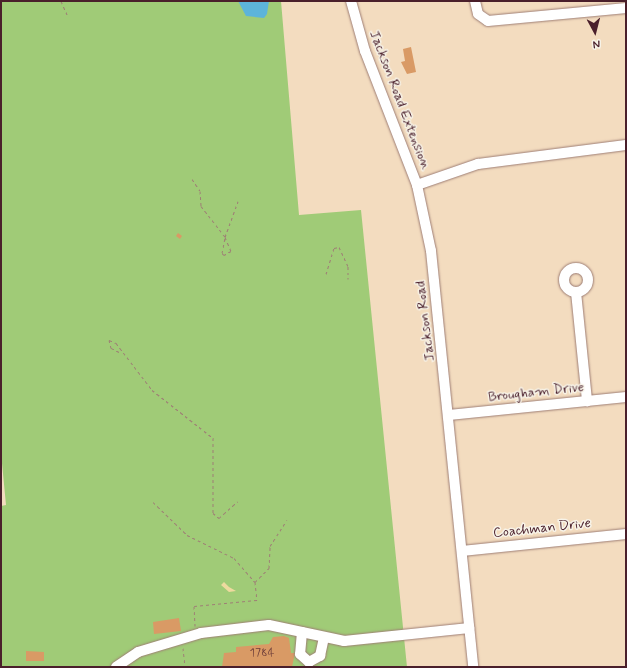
<!DOCTYPE html>
<style>
body{margin:0}
#map{position:relative;width:627px;height:668px;overflow:hidden;background:#f3dcbf;font-family:Mynerve,sans-serif}
div>[style]{position:absolute}
.green>*{inset:0;background:#a0cb77}
.sand>*{inset:0;background:#eeda9e}
.water>*{inset:0;background:#5db4da}
.building>*{inset:0;background:#d99a65}
.path>*{height:1px;margin-top:-0.5px;transform-origin:0;background:repeating-linear-gradient(90deg,#9e7e75 0 3px,transparent 0 6px)}
.roads{filter:drop-shadow(0 0 1px #9e7e75) drop-shadow(0 0 1px #9e7e75)}
.minor>*{height:10px;margin:-5px;padding:0 5px;transform-origin:5px;border-radius:5px;background:#fff}
.minor>.ring{margin:-5px;padding:0;box-sizing:content-box;background:none;border:10px solid #fff;border-radius:50%}
span{translate:-50% -50%;white-space:nowrap;text-align:center;line-height:1.15;-webkit-text-stroke:3px #f7f3e8;paint-order:stroke}
.number-label{font-size:12px;color:#6e3e3a}
.number-label span{-webkit-text-stroke-width:0}
.street-label{font-size:14px;color:#4a1f2b}
.frame{position:absolute;inset:0;border:2px solid #4a1f2b;pointer-events:none}
.north{position:absolute;left:575px;top:12px;width:40px;height:40px;-webkit-text-stroke:3px #f7f3e8;paint-order:stroke;rotate:173deg;font-size:11px;font-weight:700;line-height:16px;text-align:center;color:#4a1f2b}
.north::after{content:'';display:block;margin:auto;width:14px;height:18px;background:#4a1f2b;clip-path:polygon(50% 0,100% 100%,50% 72%,0 100%)}
</style>
<div id="map">
<div class="green">
<i style="clip-path:polygon(1px 1px,281px 1px,299px 215px,361px 210px,407px 667px,1px 667px,1px 506px,6px 505px,1px 453px)"></i>
</div>
<div class="sand">
<i style="clip-path:polygon(224px 582px,229px 587px,236px 591px,229px 592px,221px 585px)"></i>
</div>
<div class="water">
<i style="clip-path:polygon(238px 1px,269px 1px,267px 14px,264px 18px,246px 16px)"></i>
</div>
<div class="building">
<i style="clip-path:polygon(411px 47px,416px 72px,407px 74px,401px 62px,405px 61px,403px 49px)"></i>
<i style="clip-path:polygon(178px 233px,182px 236px,180px 239px,176px 236px)"></i>
<i style="clip-path:polygon(179px 618px,181px 631px,154px 634px,153px 622px)"></i>
<i style="clip-path:polygon(284px 636px,289px 638px,291px 653px,295px 653px,292px 667px,222px 667px,224px 653px,236px 652px,236px 647px,269px 644px,273px 637px)"></i>
<i style="clip-path:polygon(26px 651px,44px 652px,44px 661px,26px 661px)"></i>
</div>
<div class="path">
<i style="left:61px;top:1px;width:17px;rotate:66deg"></i>
<i style="left:192px;top:179px;width:14px;rotate:56deg"></i>
<i style="left:200px;top:191px;width:15px;rotate:86deg"></i>
<i style="left:201px;top:206px;width:39px;rotate:52deg"></i>
<i style="left:225px;top:237px;width:38px;rotate:-70deg"></i>
<i style="left:225px;top:237px;width:15px;rotate:67deg"></i>
<i style="left:231px;top:251px;width:8px;rotate:150deg"></i>
<i style="left:224px;top:255px;width:3px;rotate:-135deg"></i>
<i style="left:222px;top:253px;width:16px;rotate:-79deg"></i>
<i style="left:326px;top:274px;width:27px;rotate:-73deg"></i>
<i style="left:334px;top:248px;width:5px;rotate:-11deg"></i>
<i style="left:339px;top:247px;width:21px;rotate:65deg"></i>
<i style="left:348px;top:266px;width:13px;rotate:90deg"></i>
<i style="left:119px;top:352px;width:9px;rotate:-153deg"></i>
<i style="left:111px;top:348px;width:8px;rotate:-104deg"></i>
<i style="left:109px;top:340px;width:8px;rotate:23deg"></i>
<i style="left:116px;top:343px;width:59px;rotate:52.5deg"></i>
<i style="left:152px;top:390px;width:78px;rotate:38.2deg"></i>
<i style="left:213px;top:438px;width:75px;rotate:90deg"></i>
<i style="left:213px;top:513px;width:8px;rotate:40deg"></i>
<i style="left:219px;top:518px;width:25px;rotate:-42deg"></i>
<i style="left:153px;top:502px;width:47px;rotate:44.1deg"></i>
<i style="left:187px;top:535px;width:52px;rotate:26.1deg"></i>
<i style="left:234px;top:558px;width:32px;rotate:49deg"></i>
<i style="left:255px;top:582px;width:18px;rotate:84deg"></i>
<i style="left:257px;top:600px;width:63px;rotate:174.6deg"></i>
<i style="left:194px;top:606px;width:20px;rotate:87deg"></i>
<i style="left:255px;top:582px;width:20px;rotate:-45deg"></i>
<i style="left:269px;top:568px;width:22px;rotate:-87deg"></i>
<i style="left:270px;top:546px;width:31px;rotate:-57deg"></i>
<i style="left:183px;top:648px;width:19px;rotate:84deg"></i>
</div>
<div class="roads">
<div class="minor">
<i style="left:351px;top:1px;width:52px;rotate:74.4deg"></i>
<i style="left:365px;top:51px;width:144px;rotate:68.8deg"></i>
<i style="left:417px;top:185px;width:67px;rotate:78deg"></i>
<i style="left:431px;top:251px;width:418px;rotate:84.2deg"></i>
<i style="left:475px;top:1px;width:13px;rotate:77deg"></i>
<i style="left:478px;top:14px;width:12px;rotate:35deg"></i>
<i style="left:488px;top:21px;width:139px;rotate:-5.4deg"></i>
<i style="left:417px;top:185px;width:65px;rotate:-19deg"></i>
<i style="left:478px;top:164px;width:149px;rotate:-7.3deg"></i>
<i class="ring" style="left:564px;top:268px;width:14px;height:14px"></i>
<i style="left:576px;top:292px;width:110px;rotate:84.2deg"></i>
<i style="left:449px;top:415px;width:178px;rotate:-5.8deg"></i>
<i style="left:462px;top:551px;width:165px;rotate:-5.9deg"></i>
<i style="left:302px;top:632px;width:22px;rotate:95deg"></i>
<i style="left:300px;top:654px;width:12px;rotate:42deg"></i>
<i style="left:309px;top:662px;width:13px;rotate:-29deg"></i>
<i style="left:320px;top:656px;width:19px;rotate:-78deg"></i>
<i style="left:116px;top:667px;width:27px;rotate:-34deg"></i>
<i style="left:138px;top:652px;width:66px;rotate:-16.8deg"></i>
<i style="left:201px;top:633px;width:68px;rotate:-6.7deg"></i>
<i style="left:269px;top:625px;width:77px;rotate:12deg"></i>
<i style="left:344px;top:641px;width:126px;rotate:-5.9deg"></i>
</div>
</div>
<div class="number-label">
<span style="left:262px;top:654px">1784</span>
</div>
<div class="street-label">
<span style="left:400px;top:100px;rotate:69deg">Jackson Road Extension</span>
<span style="left:425px;top:321px;rotate:-97deg">Jackson Road</span>
<span style="left:536px;top:392px;rotate:-6deg">Brougham Drive</span>
<span style="left:542px;top:528px;rotate:-6deg">Coachman Drive</span>
</div>
<div class="frame"></div>
<div class="north">N</div>
</div>
